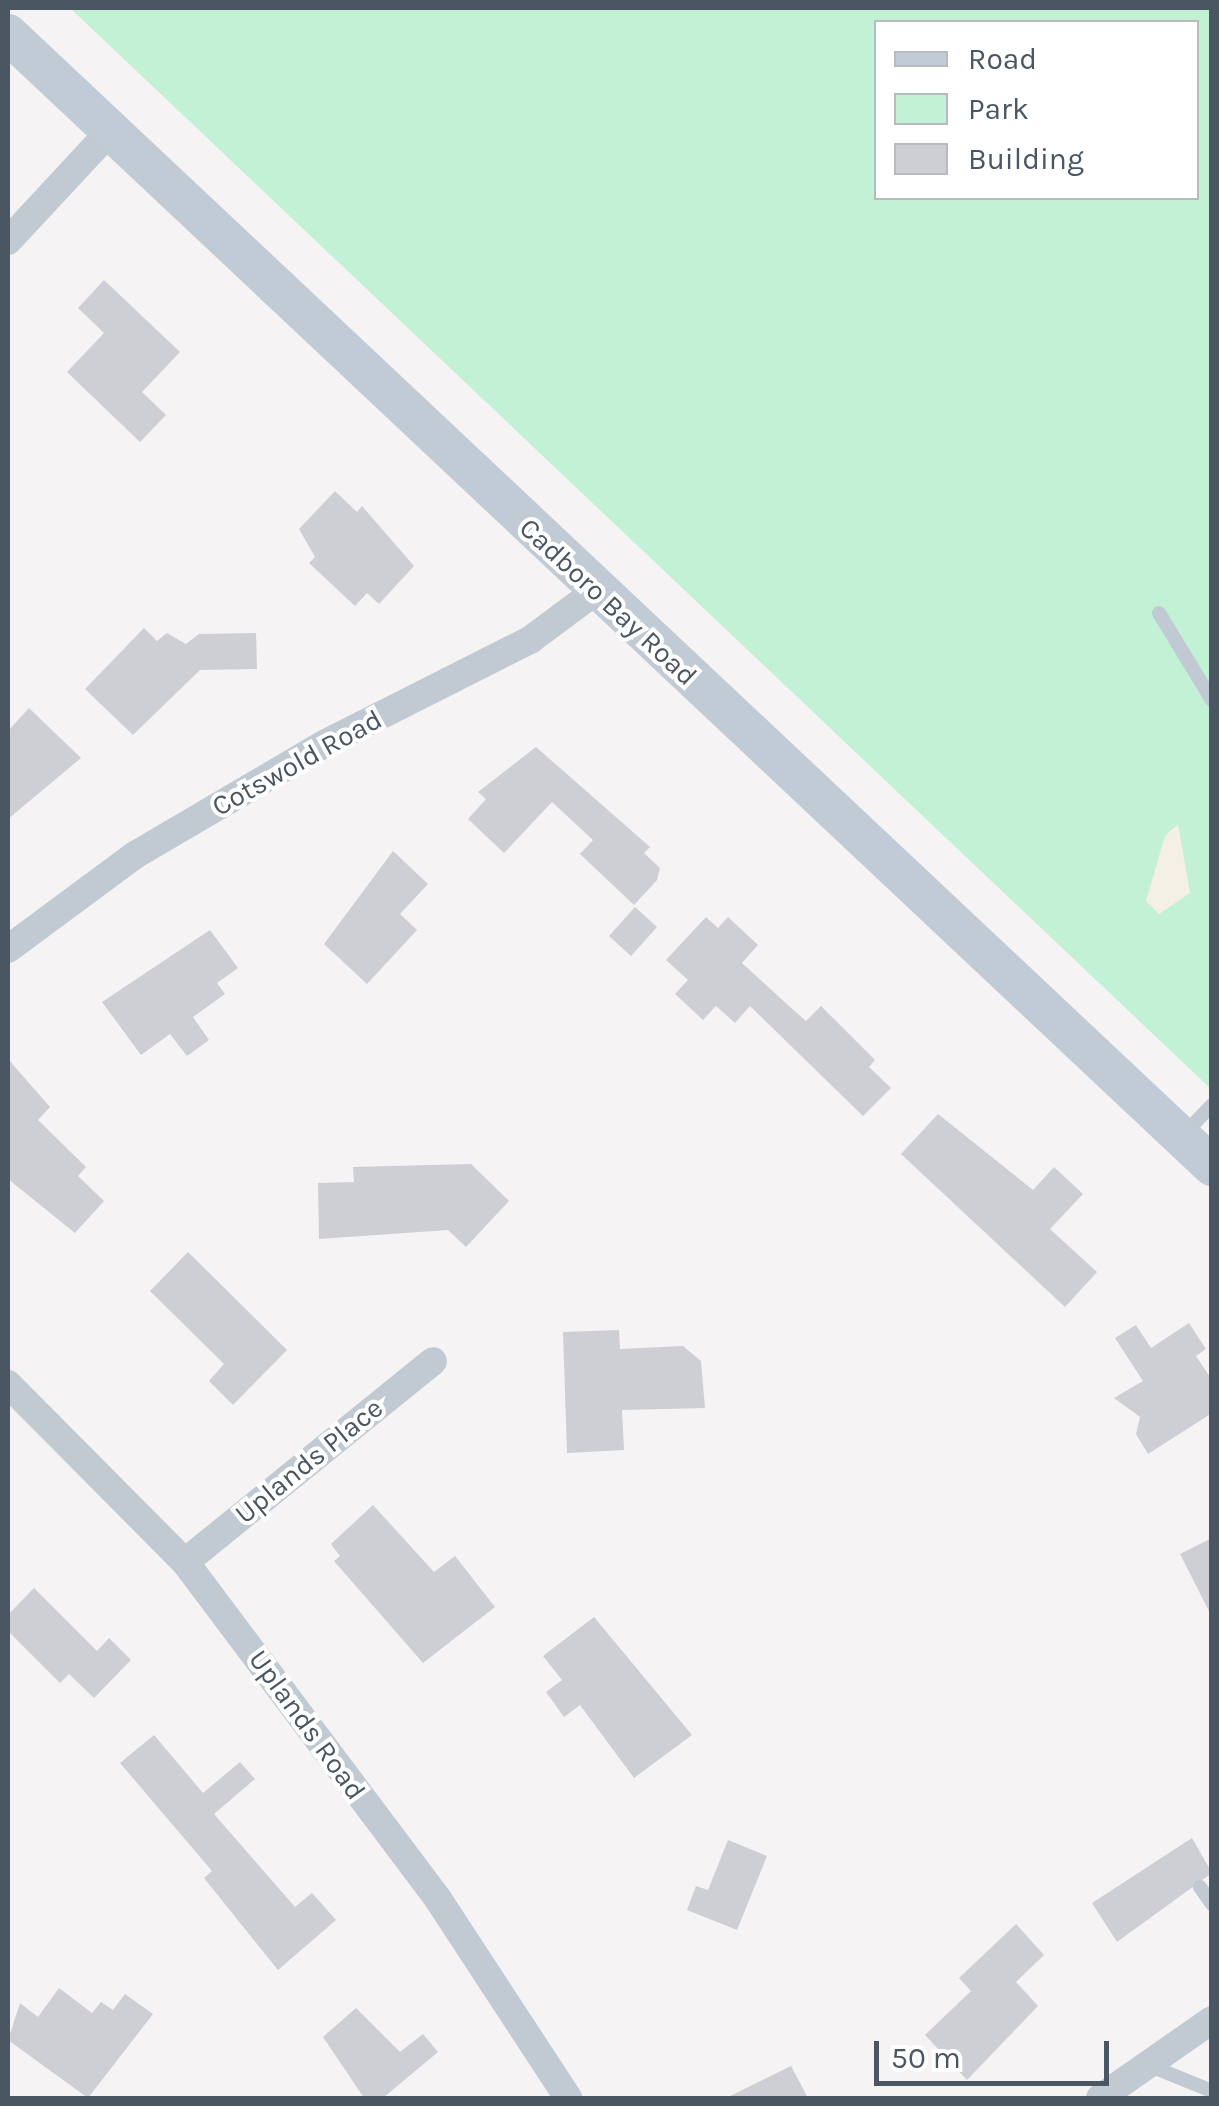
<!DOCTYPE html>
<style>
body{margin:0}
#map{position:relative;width:1219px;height:2106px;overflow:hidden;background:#f5f3f3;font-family:Karla,sans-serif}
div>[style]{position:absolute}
.green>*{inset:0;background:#c3f1d5}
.sand>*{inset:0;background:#f5f0e5}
.building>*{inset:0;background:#cdcfd5}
.service>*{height:14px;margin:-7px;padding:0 7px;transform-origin:7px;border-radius:7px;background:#c1cad2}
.minor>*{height:28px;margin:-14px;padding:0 14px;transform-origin:14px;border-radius:14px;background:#c1cad2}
.secondary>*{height:40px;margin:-20px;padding:0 20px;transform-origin:20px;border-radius:20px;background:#c1cbd6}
span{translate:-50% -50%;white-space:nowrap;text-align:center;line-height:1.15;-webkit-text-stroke:8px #fff;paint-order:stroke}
.street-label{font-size:28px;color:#4a5661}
.frame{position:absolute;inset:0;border:10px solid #4a5661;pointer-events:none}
.legend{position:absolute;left:874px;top:20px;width:325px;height:180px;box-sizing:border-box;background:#fff;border:2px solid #b7bbc0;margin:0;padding:12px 18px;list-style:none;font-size:30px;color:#4a5661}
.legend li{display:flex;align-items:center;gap:20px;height:50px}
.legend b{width:50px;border:2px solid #b7bbc0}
.scale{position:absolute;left:874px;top:2041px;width:235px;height:45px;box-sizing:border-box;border:5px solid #4a5661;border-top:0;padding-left:12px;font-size:30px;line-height:35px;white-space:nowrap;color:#4a5661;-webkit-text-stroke:8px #fff;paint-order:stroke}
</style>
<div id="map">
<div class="green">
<i style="clip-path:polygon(evenodd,70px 8px,1211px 8px,1211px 1089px,70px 8px,876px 22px,1196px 22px,1196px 198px,876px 198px,876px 22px)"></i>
</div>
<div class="sand">
<i style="clip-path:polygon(1178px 824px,1190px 893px,1159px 914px,1146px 901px,1165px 836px)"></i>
</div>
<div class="building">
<i style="clip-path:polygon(104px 280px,180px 352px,142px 392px,166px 415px,140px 442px,67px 372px,104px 333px,78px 308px)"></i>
<i style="clip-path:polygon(335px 491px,357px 512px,362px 506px,414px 566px,379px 604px,367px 593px,355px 606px,309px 563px,315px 557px,299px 529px)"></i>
<i style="clip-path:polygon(144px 628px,157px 641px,167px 633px,186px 644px,199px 634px,256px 633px,257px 669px,200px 670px,133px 735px,85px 689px)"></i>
<i style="clip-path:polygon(29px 708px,81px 758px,8px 819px,8px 731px)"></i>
<i style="clip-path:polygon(536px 747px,650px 847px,644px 853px,660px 868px,657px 880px,634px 905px,580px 854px,593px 840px,552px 802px,504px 853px,468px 819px,486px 799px,478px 792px)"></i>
<i style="clip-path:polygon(393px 851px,428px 884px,400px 914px,417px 930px,367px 984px,324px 944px)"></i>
<i style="clip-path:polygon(635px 907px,657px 927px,631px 956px,609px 936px)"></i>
<i style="clip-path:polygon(706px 917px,718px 928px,728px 917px,758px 945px,742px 963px,790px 1007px,806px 1021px,821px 1006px,875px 1060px,869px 1067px,891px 1088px,863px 1116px,750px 1006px,735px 1023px,716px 1006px,703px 1020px,675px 994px,688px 980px,666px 960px)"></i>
<i style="clip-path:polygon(210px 930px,238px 968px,217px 983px,225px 994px,193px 1017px,209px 1040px,187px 1056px,170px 1034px,141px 1055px,102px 1002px)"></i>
<i style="clip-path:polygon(8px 1059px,50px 1107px,38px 1120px,86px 1167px,78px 1176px,104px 1201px,75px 1233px,8px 1179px)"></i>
<i style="clip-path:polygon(938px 1114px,1033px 1190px,1054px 1167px,1083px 1194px,1050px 1229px,1097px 1272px,1065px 1307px,901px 1154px)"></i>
<i style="clip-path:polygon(471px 1164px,509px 1201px,466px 1247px,448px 1230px,319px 1239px,318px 1183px,354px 1182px,353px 1167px)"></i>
<i style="clip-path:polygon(188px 1252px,287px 1350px,233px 1405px,209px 1381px,224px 1364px,150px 1291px)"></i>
<i style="clip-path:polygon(1189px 1323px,1206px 1349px,1196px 1356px,1212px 1380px,1212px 1413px,1148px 1454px,1136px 1434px,1140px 1417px,1114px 1398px,1143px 1381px,1115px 1338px,1136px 1325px,1151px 1348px)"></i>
<i style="clip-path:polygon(619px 1330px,620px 1349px,683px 1346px,701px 1361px,705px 1408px,622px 1410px,624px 1450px,567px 1453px,563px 1332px)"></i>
<i style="clip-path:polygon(373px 1505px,434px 1572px,455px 1556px,495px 1607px,423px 1663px,334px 1561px,340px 1556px,331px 1544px)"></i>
<i style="clip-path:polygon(1212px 1538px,1212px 1617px,1180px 1554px)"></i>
<i style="clip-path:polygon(34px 1588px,97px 1651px,109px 1638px,131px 1660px,94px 1698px,69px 1674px,60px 1683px,8px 1631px,8px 1615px)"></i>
<i style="clip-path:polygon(594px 1617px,692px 1735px,634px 1778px,580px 1705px,564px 1717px,546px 1692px,562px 1680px,543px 1656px)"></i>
<i style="clip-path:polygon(154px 1735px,203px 1793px,240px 1762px,255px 1779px,214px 1814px,295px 1907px,312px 1893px,336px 1920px,278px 1970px,204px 1878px,212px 1871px,120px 1763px)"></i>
<i style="clip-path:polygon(1192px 1838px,1212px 1873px,1117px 1942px,1092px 1903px)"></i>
<i style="clip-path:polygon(728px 1840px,767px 1856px,737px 1930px,687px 1910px,696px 1886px,708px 1890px)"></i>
<i style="clip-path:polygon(1016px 1924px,1044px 1955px,1016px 1982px,1038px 2006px,967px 2080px,925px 2035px,971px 1991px,959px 1978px)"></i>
<i style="clip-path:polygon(59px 1988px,92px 2013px,101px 2002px,113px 2010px,125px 1994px,153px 2014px,88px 2098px,8px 2040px,20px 2003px,38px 2017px)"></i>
<i style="clip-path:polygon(356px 2008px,400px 2052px,423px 2034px,438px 2052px,383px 2098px,364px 2098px,323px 2037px)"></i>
<i style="clip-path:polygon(791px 2066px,808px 2098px,726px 2098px)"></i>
</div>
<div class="service">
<i style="left:1159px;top:613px;width:102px;rotate:58.7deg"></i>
<i style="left:1185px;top:1133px;width:39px;rotate:-46deg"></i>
<i style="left:1200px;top:1887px;width:21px;rotate:55deg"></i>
<i style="left:1148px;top:2065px;width:69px;rotate:22.1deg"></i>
</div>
<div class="minor">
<i style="left:8px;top:241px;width:151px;rotate:-47.1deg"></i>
<i style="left:8px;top:949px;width:158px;rotate:-36.5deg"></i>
<i style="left:135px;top:855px;width:221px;rotate:-30.4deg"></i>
<i style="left:326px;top:743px;width:229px;rotate:-26.8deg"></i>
<i style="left:530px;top:640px;width:82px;rotate:-36.6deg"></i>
<i style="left:8px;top:1384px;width:251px;rotate:45.2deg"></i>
<i style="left:185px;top:1562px;width:421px;rotate:53.1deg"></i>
<i style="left:438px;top:1899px;width:238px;rotate:56.8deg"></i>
<i style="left:185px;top:1562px;width:319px;rotate:-39deg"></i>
<i style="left:1100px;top:2098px;width:136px;rotate:-34.9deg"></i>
</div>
<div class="secondary">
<i style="left:8px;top:34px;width:1653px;rotate:43.23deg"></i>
</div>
<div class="street-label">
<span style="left:608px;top:602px;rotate:43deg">Cadboro Bay Road</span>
<span style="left:297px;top:763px;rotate:-29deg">Cotswold Road</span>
<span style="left:309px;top:1461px;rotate:-39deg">Uplands Place</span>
<span style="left:307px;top:1725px;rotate:54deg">Uplands Road</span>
</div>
<div class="frame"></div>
<ul class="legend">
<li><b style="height:12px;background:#c1cbd6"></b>Road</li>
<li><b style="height:28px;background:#c3f1d5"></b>Park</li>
<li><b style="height:28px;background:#cdcfd5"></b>Building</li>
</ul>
<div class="scale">50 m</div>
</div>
